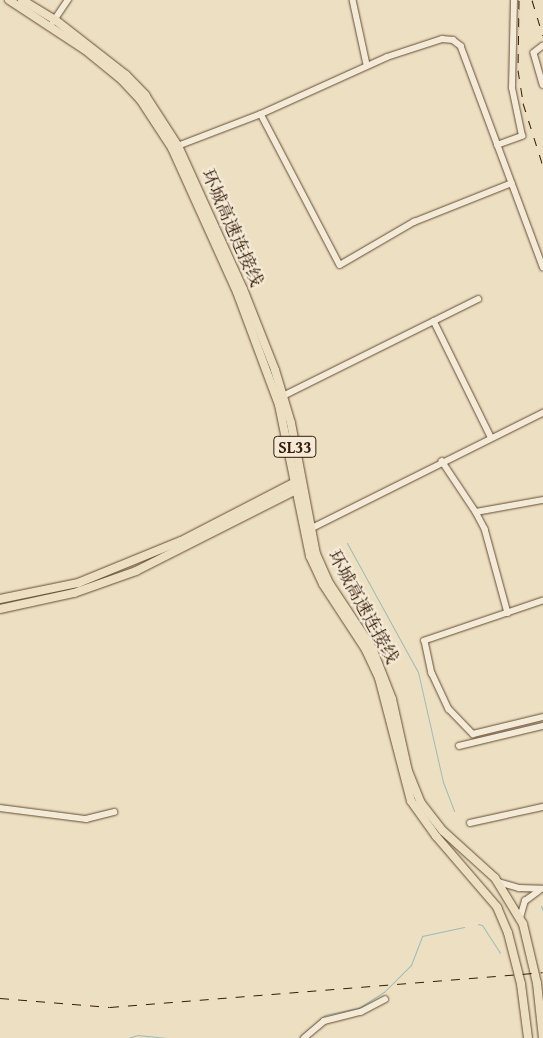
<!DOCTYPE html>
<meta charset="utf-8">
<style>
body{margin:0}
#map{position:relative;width:543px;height:1038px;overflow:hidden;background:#eddfc1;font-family:"Gentium Book Plus","Noto Serif SC",serif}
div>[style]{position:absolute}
.stream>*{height:1px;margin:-0.5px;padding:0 0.5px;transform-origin:0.5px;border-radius:0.5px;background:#9bbbba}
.roads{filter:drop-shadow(0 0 1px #644c34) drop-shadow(0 0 1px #644c34)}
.minor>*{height:5.5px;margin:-2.75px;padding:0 2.75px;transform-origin:2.75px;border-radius:2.75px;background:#f3ead7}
.major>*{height:8px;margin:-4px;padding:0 4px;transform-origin:4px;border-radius:4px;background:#eddfc1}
.rail>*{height:1px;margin-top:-0.5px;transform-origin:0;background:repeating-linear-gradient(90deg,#371b05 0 9px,transparent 0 18px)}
span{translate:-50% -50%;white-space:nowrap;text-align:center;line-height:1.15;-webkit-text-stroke:4.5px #f3ead7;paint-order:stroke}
.shield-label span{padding:1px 4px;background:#f3ead7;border:1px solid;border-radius:4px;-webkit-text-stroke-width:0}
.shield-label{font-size:16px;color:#371b05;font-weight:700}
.street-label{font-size:18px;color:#371b05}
</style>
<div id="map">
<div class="stream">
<i style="left:347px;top:543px;width:147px;rotate:61.2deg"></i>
<i style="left:418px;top:672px;width:113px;rotate:77.2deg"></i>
<i style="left:443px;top:782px;width:31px;rotate:69deg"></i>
<i style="left:541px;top:906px;width:5px;rotate:68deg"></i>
<i style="left:478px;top:924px;width:4px;rotate:14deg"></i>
<i style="left:482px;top:925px;width:33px;rotate:57deg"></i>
<i style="left:128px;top:1038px;width:10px;rotate:-17deg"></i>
<i style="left:138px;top:1035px;width:30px;rotate:6deg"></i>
<i style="left:298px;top:1038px;width:35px;rotate:-40deg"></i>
<i style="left:325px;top:1015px;width:35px;rotate:-12deg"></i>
<i style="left:359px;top:1008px;width:30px;rotate:-33deg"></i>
<i style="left:384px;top:992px;width:38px;rotate:-45deg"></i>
<i style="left:411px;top:965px;width:31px;rotate:-69deg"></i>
<i style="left:422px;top:936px;width:43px;rotate:-12.1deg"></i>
</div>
<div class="roads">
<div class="minor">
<i style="left:353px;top:0;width:66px;rotate:77.8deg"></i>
<i style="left:53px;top:22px;width:27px;rotate:-56deg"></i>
<i style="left:543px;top:46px;width:11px;rotate:142deg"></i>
<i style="left:534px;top:53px;width:33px;rotate:74deg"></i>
<i style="left:261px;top:114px;width:170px;rotate:62.4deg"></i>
<i style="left:340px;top:265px;width:86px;rotate:-30.2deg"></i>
<i style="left:414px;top:222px;width:105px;rotate:-21.7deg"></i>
<i style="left:497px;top:145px;width:27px;rotate:-20deg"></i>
<i style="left:522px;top:136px;width:49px;rotate:-101.8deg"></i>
<i style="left:512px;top:88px;width:88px;rotate:-88.7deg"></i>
<i style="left:175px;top:147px;width:92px;rotate:-21deg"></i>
<i style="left:261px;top:114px;width:138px;rotate:-24.3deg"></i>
<i style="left:387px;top:57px;width:58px;rotate:-18.1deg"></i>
<i style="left:442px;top:39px;width:11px;rotate:5deg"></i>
<i style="left:453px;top:40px;width:10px;rotate:37deg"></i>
<i style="left:461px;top:46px;width:236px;rotate:69.6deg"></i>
<i style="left:434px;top:321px;width:129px;rotate:63.8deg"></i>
<i style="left:281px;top:397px;width:220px;rotate:-26.4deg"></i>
<i style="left:442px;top:461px;width:61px;rotate:56.3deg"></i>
<i style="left:476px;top:512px;width:68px;rotate:-10.2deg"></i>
<i style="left:476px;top:512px;width:19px;rotate:62deg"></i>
<i style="left:485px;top:529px;width:87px;rotate:74.7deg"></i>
<i style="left:308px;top:530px;width:263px;rotate:-26.5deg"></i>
<i style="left:543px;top:601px;width:125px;rotate:161.3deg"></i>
<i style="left:425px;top:641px;width:33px;rotate:78deg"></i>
<i style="left:432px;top:673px;width:40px;rotate:65deg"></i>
<i style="left:449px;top:709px;width:35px;rotate:46deg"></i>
<i style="left:473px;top:734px;width:72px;rotate:-13.7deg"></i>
<i style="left:459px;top:746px;width:86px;rotate:-13.4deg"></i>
<i style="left:0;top:808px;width:87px;rotate:7.3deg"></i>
<i style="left:86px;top:819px;width:29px;rotate:-14deg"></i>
<i style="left:470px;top:823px;width:75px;rotate:-12.4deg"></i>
<i style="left:498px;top:882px;width:22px;rotate:16deg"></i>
<i style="left:519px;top:888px;width:24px;rotate:2deg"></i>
<i style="left:520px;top:918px;width:18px;rotate:-74deg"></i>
<i style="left:525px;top:901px;width:17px;rotate:-36deg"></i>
<i style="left:304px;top:1038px;width:26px;rotate:-40deg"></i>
<i style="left:324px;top:1021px;width:38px;rotate:-14deg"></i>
<i style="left:361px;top:1012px;width:27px;rotate:-28deg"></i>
</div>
<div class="major">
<i style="left:9px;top:0;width:90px;rotate:33.2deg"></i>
<i style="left:84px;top:49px;width:49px;rotate:39.2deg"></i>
<i style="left:122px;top:80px;width:26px;rotate:47deg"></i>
<i style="left:140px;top:99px;width:59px;rotate:56.9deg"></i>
<i style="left:172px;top:148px;width:158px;rotate:65.7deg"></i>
<i style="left:237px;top:292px;width:121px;rotate:69.6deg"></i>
<i style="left:279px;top:405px;width:154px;rotate:78.4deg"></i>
<i style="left:310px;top:556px;width:31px;rotate:65deg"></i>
<i style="left:323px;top:584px;width:79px;rotate:56.9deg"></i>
<i style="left:366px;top:650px;width:31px;rotate:65deg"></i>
<i style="left:379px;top:678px;width:127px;rotate:75.4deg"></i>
<i style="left:411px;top:801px;width:43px;rotate:54.5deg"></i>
<i style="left:436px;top:836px;width:94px;rotate:49.3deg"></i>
<i style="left:497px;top:907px;width:28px;rotate:67deg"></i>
<i style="left:508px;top:933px;width:53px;rotate:75.7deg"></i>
<i style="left:521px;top:984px;width:54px;rotate:82.6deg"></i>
<i style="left:22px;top:0;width:37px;rotate:31deg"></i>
<i style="left:54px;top:19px;width:91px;rotate:37.9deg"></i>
<i style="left:126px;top:75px;width:28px;rotate:46deg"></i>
<i style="left:145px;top:95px;width:61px;rotate:57.1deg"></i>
<i style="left:178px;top:146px;width:157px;rotate:65.6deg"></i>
<i style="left:243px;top:289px;width:87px;rotate:68.4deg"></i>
<i style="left:275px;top:370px;width:55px;rotate:73.2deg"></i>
<i style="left:291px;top:423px;width:133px;rotate:79.2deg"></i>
<i style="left:316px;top:554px;width:32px;rotate:66deg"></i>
<i style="left:329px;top:583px;width:78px;rotate:56.5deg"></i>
<i style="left:372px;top:648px;width:55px;rotate:68.6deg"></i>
<i style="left:392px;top:699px;width:74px;rotate:77.5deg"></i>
<i style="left:408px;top:771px;width:35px;rotate:68deg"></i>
<i style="left:421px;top:803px;width:36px;rotate:52deg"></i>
<i style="left:443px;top:831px;width:70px;rotate:42.1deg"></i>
<i style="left:495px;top:878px;width:54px;rotate:58.7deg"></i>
<i style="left:523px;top:924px;width:61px;rotate:76.7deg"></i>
<i style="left:537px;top:983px;width:55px;rotate:83.8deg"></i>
<i style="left:0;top:599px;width:80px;rotate:-11.6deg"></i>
<i style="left:78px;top:583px;width:111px;rotate:-22.2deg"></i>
<i style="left:181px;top:541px;width:133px;rotate:-27.3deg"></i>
<i style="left:0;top:609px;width:76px;rotate:-12.2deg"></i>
<i style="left:74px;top:593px;width:66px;rotate:-19.5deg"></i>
<i style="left:136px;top:571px;width:184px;rotate:-26.8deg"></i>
</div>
</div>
<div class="rail">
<i style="left:519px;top:0;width:70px;rotate:90.8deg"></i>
<i style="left:518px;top:70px;width:33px;rotate:81deg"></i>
<i style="left:523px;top:103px;width:66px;rotate:72.4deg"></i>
<i style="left:532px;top:0;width:37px;rotate:73deg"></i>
<i style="left:0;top:998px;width:110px;rotate:4.7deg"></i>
<i style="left:110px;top:1007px;width:434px;rotate:-4.6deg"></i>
</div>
<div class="shield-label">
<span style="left:295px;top:447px">SL33</span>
</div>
<div class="street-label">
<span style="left:232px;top:228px;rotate:66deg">环城高速连接线</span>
<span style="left:363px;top:607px;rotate:61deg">环城高速连接线</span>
</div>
</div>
